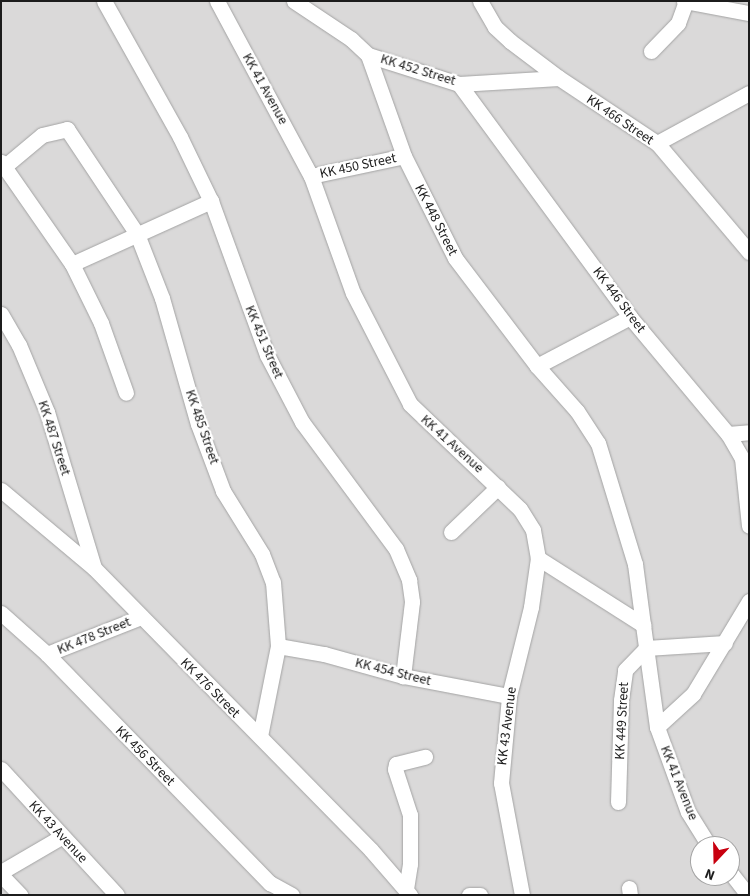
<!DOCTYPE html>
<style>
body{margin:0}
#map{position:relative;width:750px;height:896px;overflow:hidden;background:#eee9e1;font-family:"Source Sans 3",sans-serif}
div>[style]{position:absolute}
.residential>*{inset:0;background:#dad9d9}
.roads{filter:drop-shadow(0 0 1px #a3a3a3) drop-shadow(0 0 1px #a3a3a3)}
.minor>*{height:15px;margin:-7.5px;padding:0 7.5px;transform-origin:7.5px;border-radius:7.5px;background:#fff}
span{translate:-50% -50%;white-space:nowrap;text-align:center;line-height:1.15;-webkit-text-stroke:4.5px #fff;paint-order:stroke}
.street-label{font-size:14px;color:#1c1c1c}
.frame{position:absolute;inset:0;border:2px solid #1c1c1c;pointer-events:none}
.north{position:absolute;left:690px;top:836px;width:50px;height:50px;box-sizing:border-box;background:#fff;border:1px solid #a4a4a4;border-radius:50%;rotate:201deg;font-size:14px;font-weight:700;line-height:20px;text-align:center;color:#1c1c1c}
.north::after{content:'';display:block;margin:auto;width:18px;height:22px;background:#c8000f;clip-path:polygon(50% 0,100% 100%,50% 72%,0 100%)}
</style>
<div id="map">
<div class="residential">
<i style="clip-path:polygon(evenodd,1px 1px,749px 1px,749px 895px,1px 895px,1px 1px,700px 846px,730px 846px,730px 876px,700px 876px,700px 846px)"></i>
</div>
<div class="roads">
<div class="minor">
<i style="left:104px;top:1px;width:156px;rotate:60.8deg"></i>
<i style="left:180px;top:137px;width:71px;rotate:64.2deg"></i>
<i style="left:211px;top:201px;width:164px;rotate:70deg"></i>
<i style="left:267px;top:355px;width:76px;rotate:62.4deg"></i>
<i style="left:302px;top:422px;width:158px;rotate:53.5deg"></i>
<i style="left:396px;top:549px;width:34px;rotate:67deg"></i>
<i style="left:409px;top:580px;width:22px;rotate:82deg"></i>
<i style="left:412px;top:602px;width:75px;rotate:96.9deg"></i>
<i style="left:217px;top:1px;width:199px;rotate:61.8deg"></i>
<i style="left:311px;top:176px;width:124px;rotate:70.3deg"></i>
<i style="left:353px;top:293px;width:125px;rotate:62.8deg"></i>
<i style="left:410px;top:404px;width:152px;rotate:43.7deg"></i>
<i style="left:520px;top:509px;width:25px;rotate:58deg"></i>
<i style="left:533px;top:530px;width:28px;rotate:80deg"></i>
<i style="left:538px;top:558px;width:125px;rotate:32.5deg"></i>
<i style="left:643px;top:625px;width:103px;rotate:82.2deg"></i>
<i style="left:657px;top:727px;width:90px;rotate:70deg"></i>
<i style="left:688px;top:812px;width:40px;rotate:58deg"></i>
<i style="left:294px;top:1px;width:69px;rotate:33.7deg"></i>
<i style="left:351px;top:39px;width:23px;rotate:43deg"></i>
<i style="left:368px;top:55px;width:96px;rotate:17.7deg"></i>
<i style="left:459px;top:84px;width:100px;rotate:-3.4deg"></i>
<i style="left:480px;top:1px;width:30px;rotate:60deg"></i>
<i style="left:495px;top:27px;width:21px;rotate:43deg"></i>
<i style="left:510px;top:41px;width:61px;rotate:37.1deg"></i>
<i style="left:559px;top:78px;width:118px;rotate:33.6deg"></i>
<i style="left:657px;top:143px;width:143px;rotate:49.8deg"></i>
<i style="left:684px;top:1px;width:66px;rotate:10.5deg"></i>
<i style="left:651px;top:51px;width:39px;rotate:-46deg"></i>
<i style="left:678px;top:23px;width:23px;rotate:-70deg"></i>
<i style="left:368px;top:55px;width:107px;rotate:70.4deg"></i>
<i style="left:404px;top:156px;width:114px;rotate:63.4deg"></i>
<i style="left:455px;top:258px;width:136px;rotate:52.8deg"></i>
<i style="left:537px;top:366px;width:60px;rotate:48.4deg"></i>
<i style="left:577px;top:411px;width:38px;rotate:57deg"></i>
<i style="left:598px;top:443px;width:127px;rotate:73deg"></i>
<i style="left:635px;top:564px;width:62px;rotate:82.5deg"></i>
<i style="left:459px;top:84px;width:289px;rotate:53.7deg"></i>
<i style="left:630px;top:317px;width:153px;rotate:50.1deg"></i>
<i style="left:728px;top:434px;width:28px;rotate:60deg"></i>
<i style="left:742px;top:458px;width:68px;rotate:84.1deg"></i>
<i style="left:657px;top:143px;width:105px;rotate:-28.5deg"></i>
<i style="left:1px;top:162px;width:124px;rotate:55.2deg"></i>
<i style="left:72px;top:264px;width:66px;rotate:63.8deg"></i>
<i style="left:101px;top:323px;width:74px;rotate:70.3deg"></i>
<i style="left:5px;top:166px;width:48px;rotate:-40deg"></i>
<i style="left:42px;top:135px;width:26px;rotate:-13deg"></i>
<i style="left:67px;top:129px;width:126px;rotate:56.3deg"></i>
<i style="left:137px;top:234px;width:69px;rotate:68.7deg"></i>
<i style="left:162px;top:298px;width:131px;rotate:74.1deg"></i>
<i style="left:198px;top:424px;width:72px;rotate:69.5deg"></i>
<i style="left:223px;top:491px;width:74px;rotate:58.2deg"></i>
<i style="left:262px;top:554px;width:30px;rotate:69deg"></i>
<i style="left:273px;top:582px;width:64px;rotate:85.5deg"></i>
<i style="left:278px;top:646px;width:92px;rotate:101.3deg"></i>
<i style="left:311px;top:176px;width:95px;rotate:-12.1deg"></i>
<i style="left:72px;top:264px;width:153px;rotate:-24.4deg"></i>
<i style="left:1px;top:314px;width:36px;rotate:60deg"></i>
<i style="left:19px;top:345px;width:73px;rotate:67.3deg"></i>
<i style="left:47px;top:412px;width:163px;rotate:73.2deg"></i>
<i style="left:537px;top:366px;width:105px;rotate:-27.8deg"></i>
<i style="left:728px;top:434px;width:21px;rotate:-5deg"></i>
<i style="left:1px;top:490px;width:121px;rotate:40deg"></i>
<i style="left:94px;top:568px;width:395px;rotate:45.5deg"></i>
<i style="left:371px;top:850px;width:60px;rotate:49.1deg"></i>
<i style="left:451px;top:532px;width:65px;rotate:-43.8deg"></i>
<i style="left:1px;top:613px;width:62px;rotate:41.7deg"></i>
<i style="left:47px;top:654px;width:320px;rotate:45.8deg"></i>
<i style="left:270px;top:883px;width:25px;rotate:29deg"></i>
<i style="left:278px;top:646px;width:47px;rotate:9.9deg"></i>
<i style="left:324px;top:654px;width:82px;rotate:15.6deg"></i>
<i style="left:403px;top:676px;width:108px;rotate:10.7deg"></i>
<i style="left:47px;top:654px;width:101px;rotate:-21.5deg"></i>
<i style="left:657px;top:727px;width:49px;rotate:-42.5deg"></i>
<i style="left:693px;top:694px;width:109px;rotate:-58.9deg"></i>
<i style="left:1px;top:769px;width:171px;rotate:47.4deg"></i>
<i style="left:618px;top:802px;width:102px;rotate:-88.3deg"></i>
<i style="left:621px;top:700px;width:30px;rotate:-82deg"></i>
<i style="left:625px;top:670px;width:30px;rotate:-46deg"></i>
<i style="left:646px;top:648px;width:79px;rotate:-3.6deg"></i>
<i style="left:1px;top:872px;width:69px;rotate:-30.3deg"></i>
<i style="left:730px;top:872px;width:29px;rotate:52deg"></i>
<i style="left:1px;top:875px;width:28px;rotate:46deg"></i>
<i style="left:629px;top:888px;width:7px;rotate:82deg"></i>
<i style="left:406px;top:889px;width:25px;rotate:-81deg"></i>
<i style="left:410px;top:864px;width:49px;rotate:-90deg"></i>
<i style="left:410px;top:815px;width:48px;rotate:-108.1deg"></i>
<i style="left:395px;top:769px;width:5px;rotate:-79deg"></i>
<i style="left:396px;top:764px;width:30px;rotate:-14deg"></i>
<i style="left:469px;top:895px;width:11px"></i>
<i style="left:522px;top:895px;width:114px;rotate:-100.6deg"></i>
<i style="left:501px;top:783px;width:87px;rotate:-84.7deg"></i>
<i style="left:509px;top:696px;width:92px;rotate:-76.1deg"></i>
<i style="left:531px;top:607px;width:49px;rotate:-81.9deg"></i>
</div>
</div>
<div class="street-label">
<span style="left:418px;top:70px;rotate:17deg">KK 452 Street</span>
<span style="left:265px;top:89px;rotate:61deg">KK 41 Avenue</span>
<span style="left:620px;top:120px;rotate:34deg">KK 466 Street</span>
<span style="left:358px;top:166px;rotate:-12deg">KK 450 Street</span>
<span style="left:436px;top:220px;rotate:63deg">KK 448 Street</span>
<span style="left:619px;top:300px;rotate:53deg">KK 446 Street</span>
<span style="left:264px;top:342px;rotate:67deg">KK 451 Street</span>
<span style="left:202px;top:427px;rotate:71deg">KK 485 Street</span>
<span style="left:54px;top:438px;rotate:72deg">KK 487 Street</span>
<span style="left:452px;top:444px;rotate:42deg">KK 41 Avenue</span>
<span style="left:94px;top:636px;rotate:-22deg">KK 478 Street</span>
<span style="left:393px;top:672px;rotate:14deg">KK 454 Street</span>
<span style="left:210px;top:688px;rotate:45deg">KK 476 Street</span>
<span style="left:622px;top:721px;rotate:-87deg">KK 449 Street</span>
<span style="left:507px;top:726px;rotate:-83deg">KK 43 Avenue</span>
<span style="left:145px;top:756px;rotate:45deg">KK 456 Street</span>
<span style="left:679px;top:783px;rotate:68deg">KK 41 Avenue</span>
<span style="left:58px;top:832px;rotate:47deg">KK 43 Avenue</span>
</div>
<div class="frame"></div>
<div class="north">N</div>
</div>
